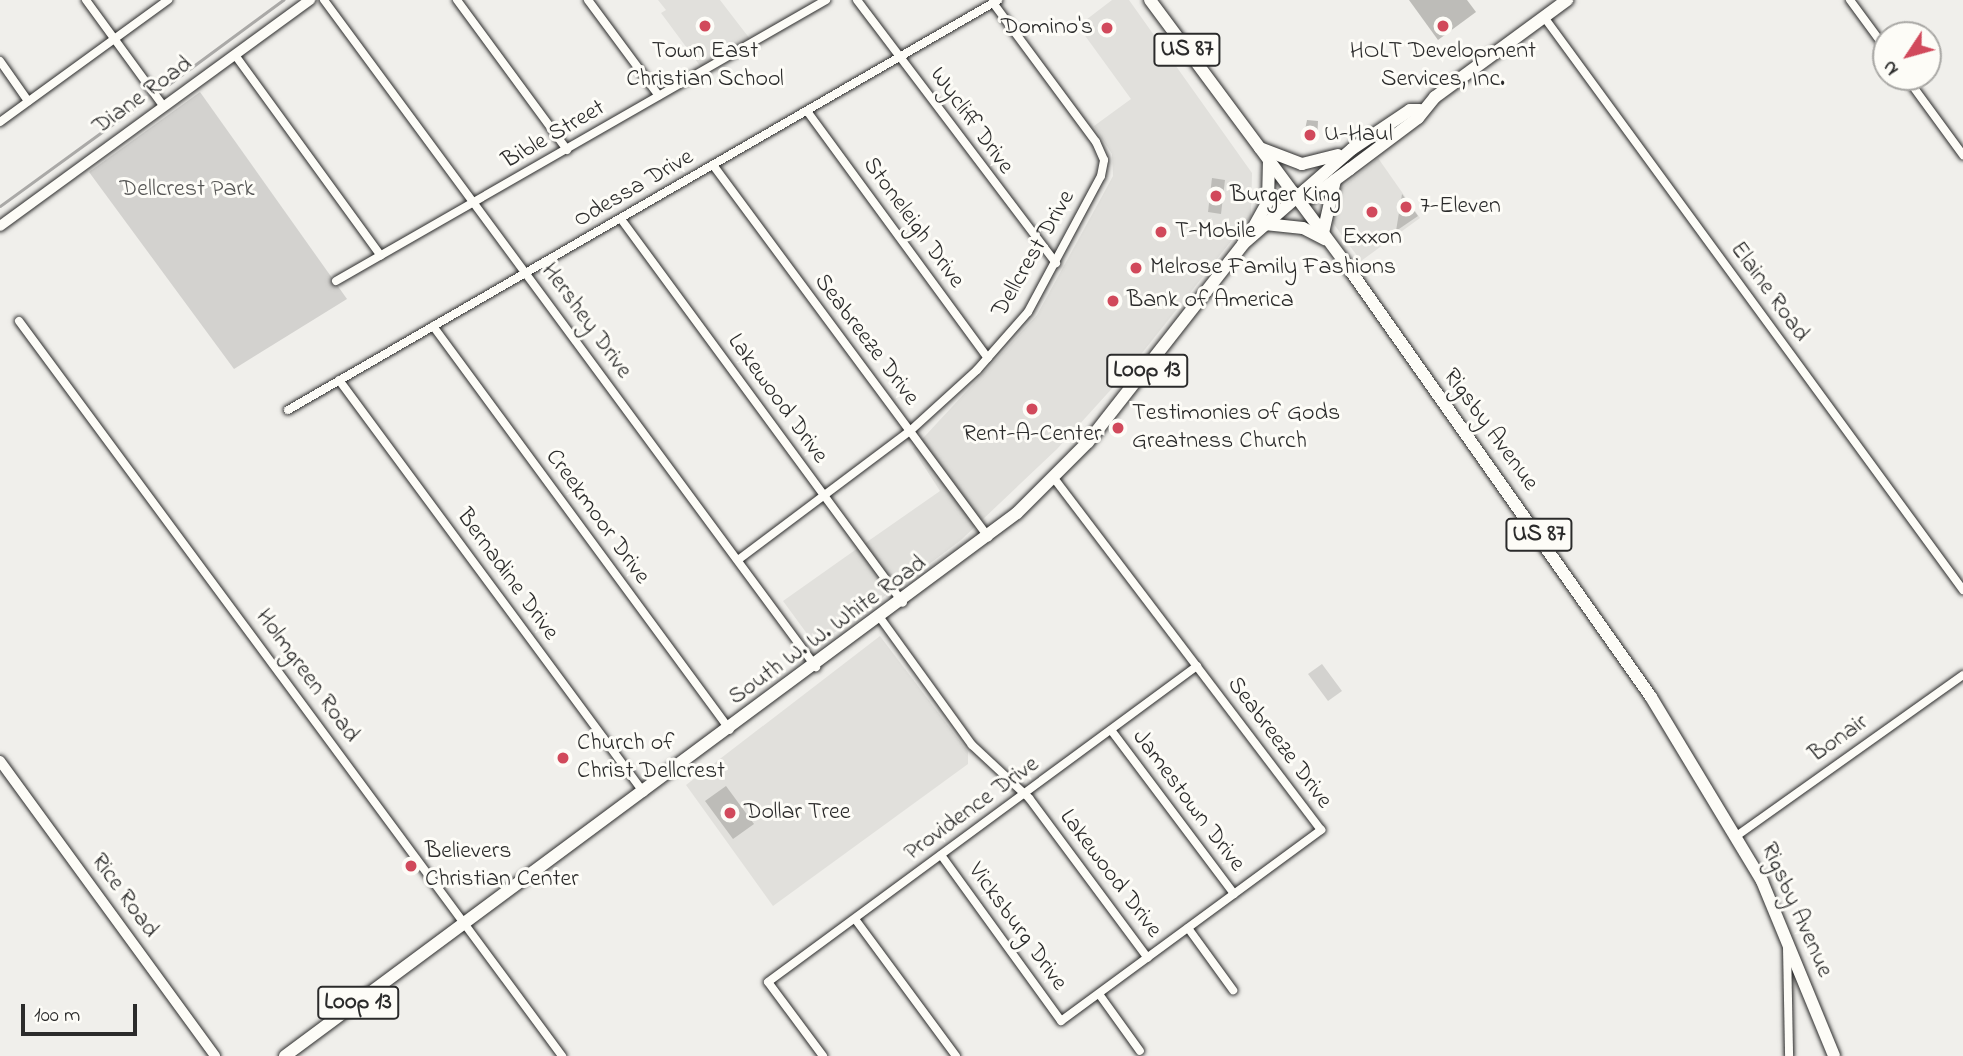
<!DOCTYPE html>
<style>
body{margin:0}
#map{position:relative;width:1963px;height:1056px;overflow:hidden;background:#f0efeb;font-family:"Indie Flower",sans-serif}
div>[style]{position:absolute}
.built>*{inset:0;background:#e1e0dc}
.green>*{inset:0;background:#d3d2cf}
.stream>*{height:2.5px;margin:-1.25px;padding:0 1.25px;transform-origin:1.25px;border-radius:1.25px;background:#aaa9a7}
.building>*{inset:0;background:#bdbcb8}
.roads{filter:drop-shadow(0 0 2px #2b2b2b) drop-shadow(0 0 2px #2b2b2b)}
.minor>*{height:8px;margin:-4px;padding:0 4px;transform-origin:4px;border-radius:4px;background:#fdfcf7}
.tertiary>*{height:10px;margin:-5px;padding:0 5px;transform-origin:5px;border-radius:5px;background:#fdfcf7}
.primary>*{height:12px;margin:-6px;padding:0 6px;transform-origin:6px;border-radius:6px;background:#fdfcf7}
.dots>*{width:19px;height:19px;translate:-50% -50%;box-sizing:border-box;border:4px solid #fdfcf7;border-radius:50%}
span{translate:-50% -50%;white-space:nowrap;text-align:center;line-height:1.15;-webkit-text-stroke:6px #fdfcf7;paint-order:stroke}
.shield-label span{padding:2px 5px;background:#fdfcf7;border:2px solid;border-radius:5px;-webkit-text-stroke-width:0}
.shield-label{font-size:23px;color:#2b2b2b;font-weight:700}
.poi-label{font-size:24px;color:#2b2b2b}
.right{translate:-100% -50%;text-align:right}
.left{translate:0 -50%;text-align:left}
.street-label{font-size:24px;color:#2b2b2b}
.park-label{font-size:24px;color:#555554}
.north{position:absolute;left:1872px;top:21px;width:70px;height:70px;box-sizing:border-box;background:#fdfcf7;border:2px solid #a9a8a5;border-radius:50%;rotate:234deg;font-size:19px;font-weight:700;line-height:28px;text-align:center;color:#2b2b2b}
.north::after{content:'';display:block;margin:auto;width:24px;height:32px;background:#d1495b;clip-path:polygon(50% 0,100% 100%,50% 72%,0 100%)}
.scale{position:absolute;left:21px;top:1004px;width:116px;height:32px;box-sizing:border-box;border:4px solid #2b2b2b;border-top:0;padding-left:9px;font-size:21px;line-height:24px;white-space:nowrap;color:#2b2b2b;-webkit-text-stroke:5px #fdfcf7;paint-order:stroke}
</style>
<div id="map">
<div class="built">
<i style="clip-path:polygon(658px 0,720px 0,750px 39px,701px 67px,661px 13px,666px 10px)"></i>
<i style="clip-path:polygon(1112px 0,1129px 0,1252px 173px,1251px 216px,1127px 372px,1057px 449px,961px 540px,896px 589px,864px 544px,940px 491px,913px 449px,1037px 315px,1113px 176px,1112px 154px,1094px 126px,1131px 99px,1078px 26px)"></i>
<i style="clip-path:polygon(1378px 158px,1420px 218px,1361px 261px,1333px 223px,1335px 193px)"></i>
<i style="clip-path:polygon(858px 548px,890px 592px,816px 646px,783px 601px)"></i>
<i style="clip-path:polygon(880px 636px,968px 752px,968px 764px,773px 906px,686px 785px)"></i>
</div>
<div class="green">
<i style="clip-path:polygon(200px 92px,347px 299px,234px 369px,89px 172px)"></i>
<i style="clip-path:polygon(1322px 664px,1342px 691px,1328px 701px,1308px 674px)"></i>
</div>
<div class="stream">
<i style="left:165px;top:87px;width:147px;rotate:-36.4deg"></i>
<i style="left:0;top:206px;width:175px;rotate:-36deg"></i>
</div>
<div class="building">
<i style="clip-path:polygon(1409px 0,1467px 0,1476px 12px,1438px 40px)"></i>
<i style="clip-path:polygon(1307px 120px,1318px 121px,1317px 141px,1303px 140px)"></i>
<i style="clip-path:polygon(1212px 178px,1225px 180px,1221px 214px,1208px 212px)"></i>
<i style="clip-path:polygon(1402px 194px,1418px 216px,1396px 231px)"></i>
<i style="clip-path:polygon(726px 786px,754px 824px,733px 839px,705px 801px)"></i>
</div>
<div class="roads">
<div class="minor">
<i style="left:86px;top:0;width:132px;rotate:53.9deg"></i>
<i style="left:324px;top:0;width:829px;rotate:53.59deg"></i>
<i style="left:457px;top:0;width:186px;rotate:53.7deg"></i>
<i style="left:588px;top:0;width:119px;rotate:53.5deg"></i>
<i style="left:857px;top:0;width:330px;rotate:52.9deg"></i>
<i style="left:1850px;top:0;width:61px;rotate:53.7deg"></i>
<i style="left:1544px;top:17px;width:710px;rotate:53.82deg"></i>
<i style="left:235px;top:55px;width:248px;rotate:54deg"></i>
<i style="left:0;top:61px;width:49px;rotate:55deg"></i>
<i style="left:1906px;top:77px;width:97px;rotate:53.8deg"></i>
<i style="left:807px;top:111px;width:306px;rotate:53.8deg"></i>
<i style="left:0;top:122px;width:208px;rotate:-36deg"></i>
<i style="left:713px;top:165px;width:463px;rotate:53.5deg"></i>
<i style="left:621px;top:219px;width:476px;rotate:53.7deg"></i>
<i style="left:336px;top:281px;width:565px;rotate:-29.83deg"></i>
<i style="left:19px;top:321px;width:914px;rotate:53.54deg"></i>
<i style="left:433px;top:326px;width:501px;rotate:53.68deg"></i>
<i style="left:339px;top:380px;width:513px;rotate:53.55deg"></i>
<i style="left:288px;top:410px;width:820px;rotate:-30deg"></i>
<i style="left:738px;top:560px;width:215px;rotate:-36.9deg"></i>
<i style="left:910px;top:431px;width:91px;rotate:-42.3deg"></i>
<i style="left:977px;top:370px;width:77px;rotate:-48.7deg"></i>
<i style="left:1028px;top:312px;width:154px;rotate:-61.8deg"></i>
<i style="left:1101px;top:176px;width:16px;rotate:-79deg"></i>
<i style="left:1104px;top:160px;width:20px;rotate:-114deg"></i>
<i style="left:1096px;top:142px;width:173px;rotate:-126.5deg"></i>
<i style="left:881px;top:619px;width:155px;rotate:54.2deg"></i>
<i style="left:972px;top:745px;width:78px;rotate:42.9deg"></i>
<i style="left:1029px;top:798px;width:199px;rotate:53.4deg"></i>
<i style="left:1111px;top:730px;width:205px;rotate:53.1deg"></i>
<i style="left:1738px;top:835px;width:276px;rotate:-35.4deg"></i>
<i style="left:941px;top:855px;width:205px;rotate:54.1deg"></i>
<i style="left:1061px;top:1021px;width:323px;rotate:-36.3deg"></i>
<i style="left:1321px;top:830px;width:442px;rotate:-127.2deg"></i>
<i style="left:855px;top:919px;width:170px;rotate:53.6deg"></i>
<i style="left:1188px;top:928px;width:77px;rotate:54deg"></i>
<i style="left:1787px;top:947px;width:109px;rotate:88.9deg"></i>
<i style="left:1099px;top:994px;width:70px;rotate:54.3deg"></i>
<i style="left:823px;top:1056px;width:92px;rotate:-126.6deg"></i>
<i style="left:768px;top:982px;width:533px;rotate:-36.38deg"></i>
</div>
<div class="tertiary">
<i style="left:0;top:226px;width:384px;rotate:-36.1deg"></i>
<i style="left:0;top:761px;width:365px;rotate:53.9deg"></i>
</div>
<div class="primary">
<i style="left:1150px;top:0;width:327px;rotate:53.4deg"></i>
<i style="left:1345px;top:263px;width:531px;rotate:54.81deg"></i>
<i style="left:1651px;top:697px;width:215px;rotate:58.9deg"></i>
<i style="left:1762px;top:881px;width:189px;rotate:67.6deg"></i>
<i style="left:1260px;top:148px;width:45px;rotate:20.9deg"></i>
<i style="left:1302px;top:164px;width:37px;rotate:-14deg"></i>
<i style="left:1298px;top:198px;width:14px;rotate:-4deg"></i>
<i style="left:1312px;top:197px;width:47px;rotate:-36.4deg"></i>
<i style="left:1350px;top:169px;width:85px;rotate:-36.9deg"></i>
<i style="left:1418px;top:118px;width:27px;rotate:-51deg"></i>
<i style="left:1435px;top:97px;width:164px;rotate:-36.3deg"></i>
<i style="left:1265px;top:224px;width:38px;rotate:6deg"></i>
<i style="left:1303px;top:228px;width:25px;rotate:27deg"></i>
<i style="left:1251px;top:232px;width:35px;rotate:-61deg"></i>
<i style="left:1268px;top:201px;width:41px;rotate:-88.6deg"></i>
<i style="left:1323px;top:233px;width:54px;rotate:-77.2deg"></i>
<i style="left:285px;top:1056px;width:911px;rotate:-36.57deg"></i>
<i style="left:1017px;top:513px;width:100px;rotate:-45deg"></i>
<i style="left:1088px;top:442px;width:251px;rotate:-51.9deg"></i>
<i style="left:1243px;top:244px;width:145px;rotate:-41.1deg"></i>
<i style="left:1352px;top:149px;width:70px;rotate:-33.9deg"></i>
<i style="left:1410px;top:110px;width:10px"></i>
</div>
</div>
<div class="dots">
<i style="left:705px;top:26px;background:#d1495b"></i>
<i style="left:1443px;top:26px;background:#d1495b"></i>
<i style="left:1107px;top:28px;background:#d1495b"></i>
<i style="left:1310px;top:135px;background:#d1495b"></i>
<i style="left:1216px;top:196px;background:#d1495b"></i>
<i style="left:1406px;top:207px;background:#d1495b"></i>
<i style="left:1372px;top:212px;background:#d1495b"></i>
<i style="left:1161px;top:232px;background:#d1495b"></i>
<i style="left:1136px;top:268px;background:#d1495b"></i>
<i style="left:1113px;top:301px;background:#d1495b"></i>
<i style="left:1032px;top:409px;background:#d1495b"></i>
<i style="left:1118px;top:428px;background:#d1495b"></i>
<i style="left:563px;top:758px;background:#d1495b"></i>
<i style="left:730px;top:813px;background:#d1495b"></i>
<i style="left:411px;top:866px;background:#d1495b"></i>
</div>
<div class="shield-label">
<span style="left:1187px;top:50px">US 87</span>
<span style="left:1147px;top:371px">Loop 13</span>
<span style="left:1539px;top:535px">US 87</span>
<span style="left:358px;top:1003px">Loop 13</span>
</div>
<div class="poi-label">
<span class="right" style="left:1093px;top:28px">Domino's</span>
<span style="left:705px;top:66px">Town East<br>Christian School</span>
<span style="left:1443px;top:66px">HOLT Development<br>Services, Inc.</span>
<span class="left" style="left:1324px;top:135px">U-Haul</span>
<span class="left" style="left:1230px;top:196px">Burger King</span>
<span class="left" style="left:1420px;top:207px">7-Eleven</span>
<span class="left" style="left:1175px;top:232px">T-Mobile</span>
<span style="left:1372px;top:238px">Exxon</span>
<span class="left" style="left:1150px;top:268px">Melrose Family Fashions</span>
<span class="left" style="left:1127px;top:301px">Bank of America</span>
<span class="left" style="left:1132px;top:428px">Testimonies of Gods<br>Greatness Church</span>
<span style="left:1032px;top:435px">Rent-A-Center</span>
<span class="left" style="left:577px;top:758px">Church of<br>Christ Dellcrest</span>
<span class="left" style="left:744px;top:813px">Dollar Tree</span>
<span class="left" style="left:425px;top:866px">Believers<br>Christian Center</span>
</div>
<div class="street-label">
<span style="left:143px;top:96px;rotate:-36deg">Diane Road</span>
<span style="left:971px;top:121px;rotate:54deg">Wycliff Drive</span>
<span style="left:554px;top:135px;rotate:-30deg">Bible Street</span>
<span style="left:634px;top:189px;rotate:-30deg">Odessa Drive</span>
<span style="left:913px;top:223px;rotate:54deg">Stoneleigh Drive</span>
<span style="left:1034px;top:254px;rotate:-60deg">Dellcrest Drive</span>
<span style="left:1769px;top:292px;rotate:54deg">Elaine Road</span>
<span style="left:586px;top:321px;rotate:54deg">Hershey Drive</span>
<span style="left:866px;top:340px;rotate:53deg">Seabreeze Drive</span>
<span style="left:777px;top:399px;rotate:54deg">Lakewood Drive</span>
<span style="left:1490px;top:430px;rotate:54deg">Rigsby Avenue</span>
<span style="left:597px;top:517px;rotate:54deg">Creekmoor Drive</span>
<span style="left:507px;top:575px;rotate:54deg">Bernadine Drive</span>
<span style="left:828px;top:631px;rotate:-36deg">South W. W. White Road</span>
<span style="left:307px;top:676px;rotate:54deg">Holmgreen Road</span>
<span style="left:1839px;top:739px;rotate:-35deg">Bonair</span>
<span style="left:1279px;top:743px;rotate:53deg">Seabreeze Drive</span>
<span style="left:1188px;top:801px;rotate:53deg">Jamestown Drive</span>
<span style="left:972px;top:809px;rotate:-36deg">Providence Drive</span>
<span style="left:1110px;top:874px;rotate:53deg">Lakewood Drive</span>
<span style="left:124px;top:896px;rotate:54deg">Rice Road</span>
<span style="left:1796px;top:910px;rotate:66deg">Rigsby Avenue</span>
<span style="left:1017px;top:927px;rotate:54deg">Vicksburg Drive</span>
</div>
<div class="park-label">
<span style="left:187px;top:190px">Dellcrest Park</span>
</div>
<div class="north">N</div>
<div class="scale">100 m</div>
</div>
